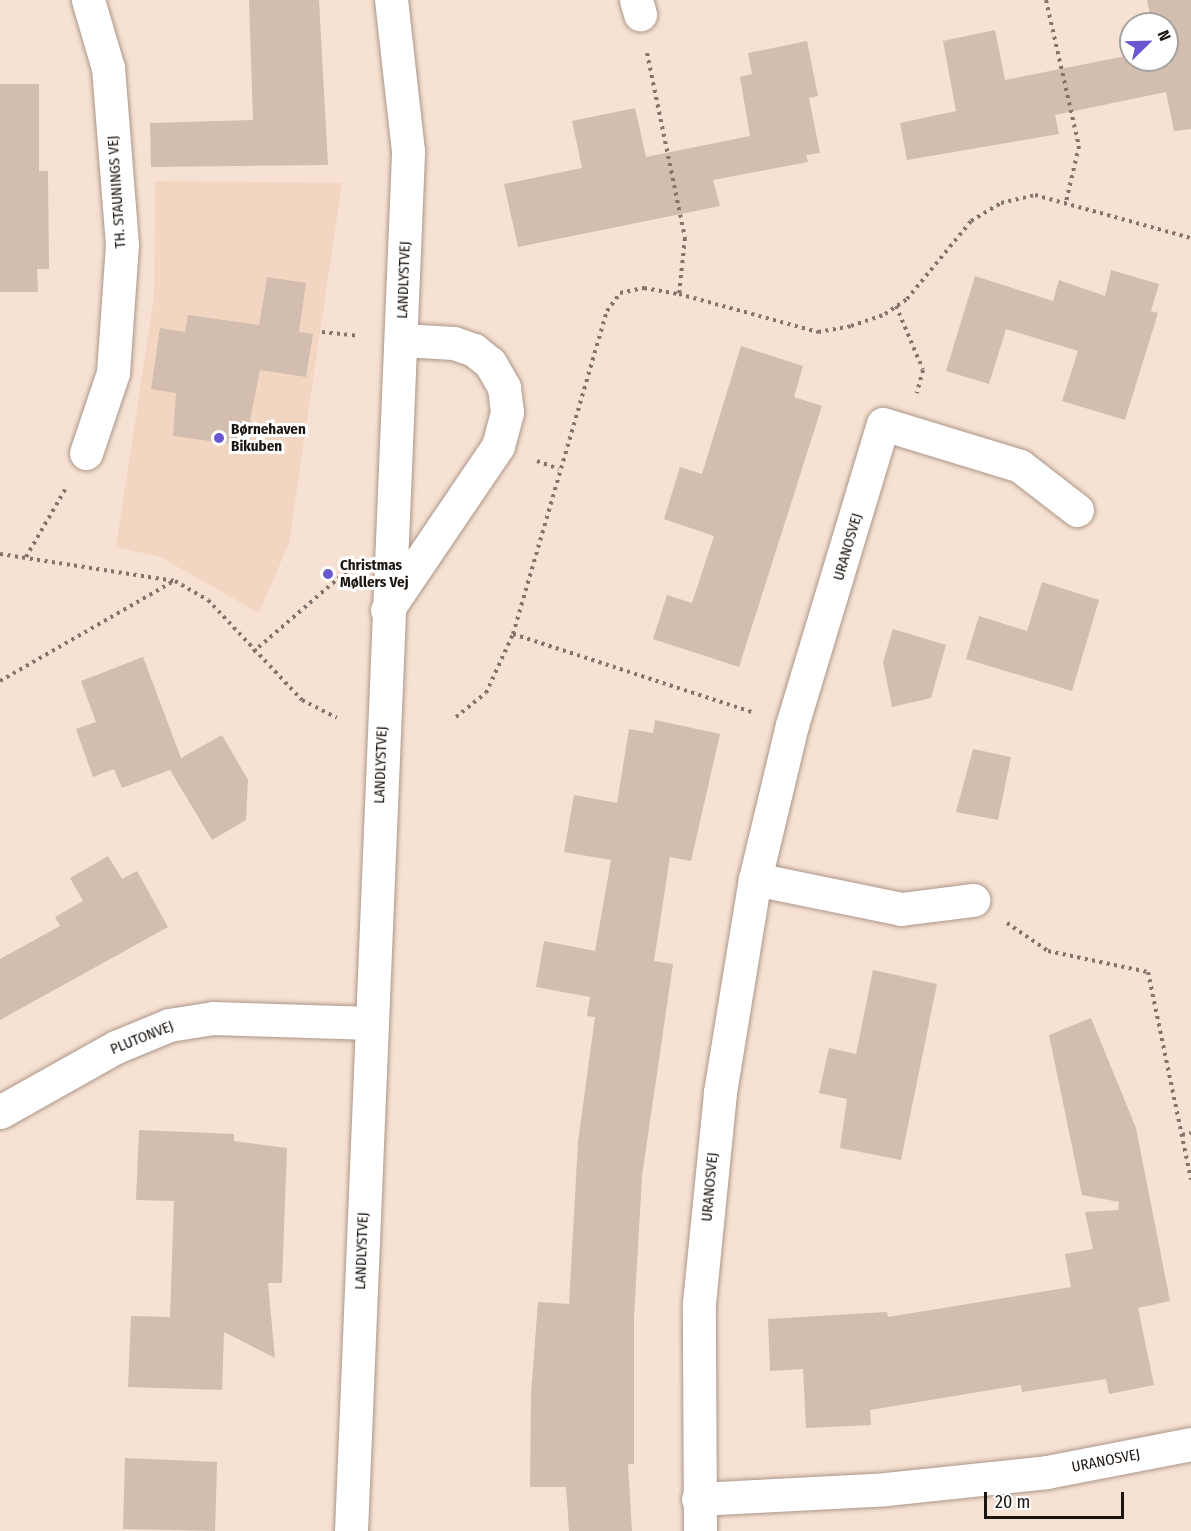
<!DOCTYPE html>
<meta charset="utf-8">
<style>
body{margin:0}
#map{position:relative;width:1191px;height:1531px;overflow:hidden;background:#f7e1d2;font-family:"Fira Sans Condensed",sans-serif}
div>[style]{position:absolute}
.built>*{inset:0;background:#f2d6c2}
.building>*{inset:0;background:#d2bdae}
.path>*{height:4px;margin-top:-2px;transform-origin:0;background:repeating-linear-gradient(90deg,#83756b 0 3px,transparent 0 7.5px)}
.roads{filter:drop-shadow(0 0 2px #ab9689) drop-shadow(0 0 2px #ab9689)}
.minor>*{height:33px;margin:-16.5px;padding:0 16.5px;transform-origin:16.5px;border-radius:16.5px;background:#fff}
.dots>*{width:16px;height:16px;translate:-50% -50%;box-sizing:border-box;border:3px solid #fff;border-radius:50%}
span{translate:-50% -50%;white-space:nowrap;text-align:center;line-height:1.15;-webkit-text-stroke:6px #fff;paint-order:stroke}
.street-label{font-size:15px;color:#1d1610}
.poi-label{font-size:15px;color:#1d1610;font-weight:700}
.left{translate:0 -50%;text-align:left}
.north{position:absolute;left:1119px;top:12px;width:60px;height:60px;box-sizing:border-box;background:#fff;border:2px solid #a5a29f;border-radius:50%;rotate:67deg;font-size:16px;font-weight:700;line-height:24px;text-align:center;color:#1d1610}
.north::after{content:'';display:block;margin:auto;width:21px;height:27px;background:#6a58d2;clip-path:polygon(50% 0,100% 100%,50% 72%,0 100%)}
.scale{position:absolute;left:984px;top:1492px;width:140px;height:27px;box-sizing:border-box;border:3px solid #1d1610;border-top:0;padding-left:8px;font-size:18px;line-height:21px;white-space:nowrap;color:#1d1610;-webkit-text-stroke:4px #fff;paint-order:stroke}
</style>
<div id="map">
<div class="built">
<i style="clip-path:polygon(155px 181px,342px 183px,289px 543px,259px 613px,160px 557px,116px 547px,154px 297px)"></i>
</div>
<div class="building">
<i style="clip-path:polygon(249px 0,319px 0,328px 165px,151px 167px,150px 123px,253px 120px)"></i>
<i style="clip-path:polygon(1147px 0,1191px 0,1191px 129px,1174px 131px,1166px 92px,1055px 115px,1059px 134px,907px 160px,900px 123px,956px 111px,943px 41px,995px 30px,1005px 80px,1131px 55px,1131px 60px,1167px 60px,1167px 24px,1152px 24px)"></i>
<i style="clip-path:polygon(807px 41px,818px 96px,809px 98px,820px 153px,806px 155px,808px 162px,713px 180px,720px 206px,518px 247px,504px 184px,582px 168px,572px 121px,635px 108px,646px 157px,750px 136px,740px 77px,752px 74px,748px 53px)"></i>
<i style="clip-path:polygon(0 84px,39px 84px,39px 171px,48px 171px,49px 269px,37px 269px,38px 292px,0 292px)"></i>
<i style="clip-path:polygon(1111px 270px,1159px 284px,1151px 311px,1158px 313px,1125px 420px,1062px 401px,1078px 351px,1006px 329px,989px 384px,946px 371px,975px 276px,1053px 301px,1059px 280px,1105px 296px)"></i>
<i style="clip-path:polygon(267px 277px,306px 283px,299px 332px,313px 334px,306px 377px,260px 370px,245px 446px,173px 436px,176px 393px,151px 389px,160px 328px,185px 332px,188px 315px,259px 325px)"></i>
<i style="clip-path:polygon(741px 346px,803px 366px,794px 397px,822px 406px,739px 667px,653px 639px,667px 595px,692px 603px,714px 536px,664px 519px,680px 467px,702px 474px)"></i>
<i style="clip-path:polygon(1042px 582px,1099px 600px,1072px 691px,966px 659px,979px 616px,1027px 631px)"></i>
<i style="clip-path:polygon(893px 629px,946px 645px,931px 698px,892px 707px,883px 662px)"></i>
<i style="clip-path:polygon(143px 657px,181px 758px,222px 735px,248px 780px,246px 820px,212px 840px,170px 770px,122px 788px,114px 769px,93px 777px,76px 729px,96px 722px,81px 681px)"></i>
<i style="clip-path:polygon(655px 720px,720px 734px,691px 861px,670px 857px,654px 961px,673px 964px,642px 1176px,634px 1317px,634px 1464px,628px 1464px,632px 1531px,569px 1531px,566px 1487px,530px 1487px,531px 1394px,538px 1302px,569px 1304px,578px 1142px,595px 1017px,587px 1016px,590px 997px,536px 987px,544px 941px,595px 951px,611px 860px,564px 852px,574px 795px,617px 803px,629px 729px,653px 733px)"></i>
<i style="clip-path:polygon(973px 749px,1011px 757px,998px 820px,956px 812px)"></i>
<i style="clip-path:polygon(108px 856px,122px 879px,137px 871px,168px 927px,0 1020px,0 959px,60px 926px,55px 917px,83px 901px,70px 878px)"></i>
<i style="clip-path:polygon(873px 970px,937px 984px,901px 1160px,840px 1148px,847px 1099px,819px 1093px,829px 1048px,856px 1054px)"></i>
<i style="clip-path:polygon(1091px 1018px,1136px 1128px,1170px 1301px,1138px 1308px,1154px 1385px,1109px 1394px,1106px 1379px,1022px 1392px,1021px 1385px,870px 1410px,871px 1425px,806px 1428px,803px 1369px,770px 1371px,768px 1319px,887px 1312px,888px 1317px,1071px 1287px,1065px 1254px,1093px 1249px,1085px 1212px,1118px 1210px,1119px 1202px,1082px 1195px,1049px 1035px)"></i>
<i style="clip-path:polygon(139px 1130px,234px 1134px,234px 1141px,287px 1148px,282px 1283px,268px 1283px,275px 1358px,224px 1332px,222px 1390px,128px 1387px,131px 1316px,170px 1317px,174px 1201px,136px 1200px)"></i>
<i style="clip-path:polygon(125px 1458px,217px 1462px,215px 1531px,123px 1529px)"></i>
</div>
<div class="path">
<i style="left:1046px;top:0;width:150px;rotate:77.3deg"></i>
<i style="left:1079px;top:146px;width:57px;rotate:103.1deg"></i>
<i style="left:647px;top:53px;width:189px;rotate:78.4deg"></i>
<i style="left:685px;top:238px;width:56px;rotate:96.1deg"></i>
<i style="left:896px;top:306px;width:69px;rotate:67.1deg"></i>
<i style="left:923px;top:370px;width:24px;rotate:105deg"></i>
<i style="left:322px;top:332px;width:37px;rotate:6deg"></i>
<i style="left:537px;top:461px;width:23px;rotate:20deg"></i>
<i style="left:0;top:554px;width:177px;rotate:8.8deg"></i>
<i style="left:175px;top:581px;width:38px;rotate:30deg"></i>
<i style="left:208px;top:600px;width:137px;rotate:46.8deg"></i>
<i style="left:302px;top:700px;width:39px;rotate:27deg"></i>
<i style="left:26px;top:557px;width:80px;rotate:-59.9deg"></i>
<i style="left:513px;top:634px;width:254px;rotate:18.1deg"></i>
<i style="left:253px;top:652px;width:125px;rotate:-40.8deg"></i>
<i style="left:0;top:681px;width:201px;rotate:-29.9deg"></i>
<i style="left:456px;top:717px;width:38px;rotate:-39deg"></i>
<i style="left:486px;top:693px;width:65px;rotate:-65.4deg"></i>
<i style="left:513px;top:634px;width:336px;rotate:-73.8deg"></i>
<i style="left:607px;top:311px;width:22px;rotate:-54deg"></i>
<i style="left:620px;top:293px;width:25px;rotate:-12deg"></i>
<i style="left:644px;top:288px;width:36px;rotate:10deg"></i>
<i style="left:679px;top:294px;width:144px;rotate:15.3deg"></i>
<i style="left:818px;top:332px;width:34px;rotate:-10deg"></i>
<i style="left:851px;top:326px;width:36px;rotate:-19deg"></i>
<i style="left:885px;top:314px;width:27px;rotate:-34deg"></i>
<i style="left:907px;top:299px;width:101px;rotate:-50.6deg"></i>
<i style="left:971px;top:221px;width:35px;rotate:-31deg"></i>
<i style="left:1001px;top:203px;width:35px;rotate:-13deg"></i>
<i style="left:1035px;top:195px;width:162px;rotate:15.4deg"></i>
<i style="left:1007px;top:923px;width:50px;rotate:34.3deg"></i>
<i style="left:1048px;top:951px;width:102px;rotate:11.9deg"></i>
<i style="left:1148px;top:972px;width:212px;rotate:78.3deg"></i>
<i style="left:1182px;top:1135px;width:9px;rotate:-13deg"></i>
</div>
<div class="roads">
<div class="minor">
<i style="left:636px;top:0;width:15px;rotate:74deg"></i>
<i style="left:86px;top:453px;width:84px;rotate:-71.4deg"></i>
<i style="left:113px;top:373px;width:128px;rotate:-86deg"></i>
<i style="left:122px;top:245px;width:178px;rotate:-94.5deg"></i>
<i style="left:108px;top:68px;width:71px;rotate:-106.4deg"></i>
<i style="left:387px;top:610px;width:198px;rotate:-55.9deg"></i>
<i style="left:498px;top:446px;width:35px;rotate:-75deg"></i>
<i style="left:507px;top:412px;width:25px;rotate:-97deg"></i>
<i style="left:504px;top:387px;width:28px;rotate:-120deg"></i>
<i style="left:490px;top:363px;width:21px;rotate:-141deg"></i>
<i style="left:474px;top:350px;width:21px;rotate:-161deg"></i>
<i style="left:454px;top:343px;width:52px;rotate:-176.7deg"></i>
<i style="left:755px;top:879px;width:149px;rotate:11.6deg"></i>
<i style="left:901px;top:909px;width:73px;rotate:-7.1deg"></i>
<i style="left:0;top:1112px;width:133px;rotate:-29.3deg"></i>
<i style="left:116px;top:1047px;width:57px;rotate:-22.5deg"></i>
<i style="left:169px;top:1025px;width:45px;rotate:-9deg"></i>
<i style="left:213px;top:1018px;width:158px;rotate:1.8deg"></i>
<i style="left:698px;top:1499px;width:188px;rotate:-3deg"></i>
<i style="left:886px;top:1489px;width:162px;rotate:-6deg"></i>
<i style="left:1047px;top:1472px;width:147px;rotate:-11deg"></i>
<i style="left:351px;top:1531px;width:1381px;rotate:-87.63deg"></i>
<i style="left:408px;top:151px;width:152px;rotate:-96.4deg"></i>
<i style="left:700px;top:1531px;width:228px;rotate:-90.3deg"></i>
<i style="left:699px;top:1303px;width:212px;rotate:-84.3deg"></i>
<i style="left:720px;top:1092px;width:216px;rotate:-80.7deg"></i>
<i style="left:755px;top:879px;width:158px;rotate:-76.5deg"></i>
<i style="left:792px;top:725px;width:314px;rotate:-73.2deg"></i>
<i style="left:883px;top:424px;width:143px;rotate:17deg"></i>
<i style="left:1020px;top:466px;width:72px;rotate:37.7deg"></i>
</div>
</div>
<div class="dots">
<i style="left:219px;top:438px;background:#6a58d2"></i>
<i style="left:328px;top:574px;background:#6a58d2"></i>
</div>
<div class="street-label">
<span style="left:117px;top:192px;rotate:-94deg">TH. STAUNINGS VEJ</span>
<span style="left:404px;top:280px;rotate:-88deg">LANDLYSTVEJ</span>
<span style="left:848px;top:547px;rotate:-74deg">URANOSVEJ</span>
<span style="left:381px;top:765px;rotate:-88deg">LANDLYSTVEJ</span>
<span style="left:142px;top:1038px;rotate:-22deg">PLUTONVEJ</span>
<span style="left:710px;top:1187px;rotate:-85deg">URANOSVEJ</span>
<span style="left:362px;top:1251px;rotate:-88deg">LANDLYSTVEJ</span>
<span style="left:1106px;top:1461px;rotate:-11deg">URANOSVEJ</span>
</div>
<div class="poi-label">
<span class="left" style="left:231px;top:438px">Børnehaven<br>Bikuben</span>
<span class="left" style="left:340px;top:574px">Christmas<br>Møllers Vej</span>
</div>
<div class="north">N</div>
<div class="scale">20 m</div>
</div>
